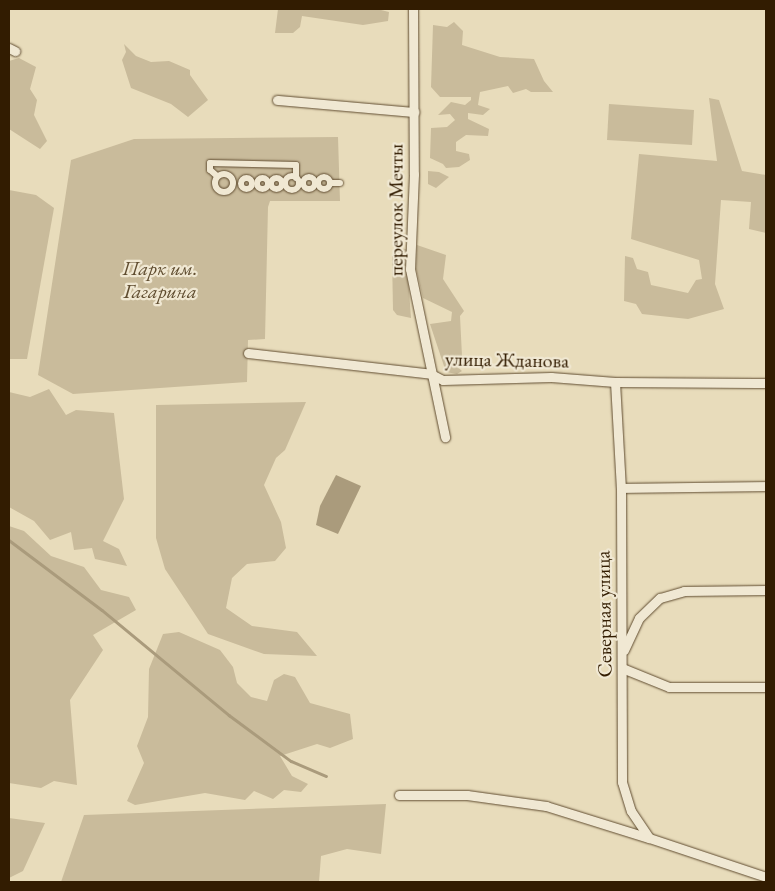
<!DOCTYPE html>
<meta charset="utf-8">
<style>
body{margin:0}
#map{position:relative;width:775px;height:891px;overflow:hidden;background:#e8dcbb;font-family:"EB Garamond",serif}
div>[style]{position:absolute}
.green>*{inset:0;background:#c9bb9b}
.water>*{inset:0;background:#aa9b7c}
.stream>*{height:2.5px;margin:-1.25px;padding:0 1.25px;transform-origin:1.25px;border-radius:1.25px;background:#aa9b7c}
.roads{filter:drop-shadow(0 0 1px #604c30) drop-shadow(0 0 1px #604c30)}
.pedestrian>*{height:6px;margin:-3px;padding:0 3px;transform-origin:3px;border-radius:3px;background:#f0e8d3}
.pedestrian>.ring{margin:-3px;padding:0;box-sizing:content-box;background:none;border:6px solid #f0e8d3;border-radius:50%}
.minor>*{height:9px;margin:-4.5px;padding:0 4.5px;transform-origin:4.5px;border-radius:4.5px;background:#f0e8d3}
span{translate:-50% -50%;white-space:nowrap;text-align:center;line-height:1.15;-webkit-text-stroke:4.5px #f0e8d3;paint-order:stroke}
.street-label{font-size:20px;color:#321c01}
.park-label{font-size:20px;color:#5f4c2f;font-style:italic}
.frame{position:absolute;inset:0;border:10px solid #321c01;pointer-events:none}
</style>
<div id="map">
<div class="green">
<i style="clip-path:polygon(278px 9px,377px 9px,389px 12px,388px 21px,363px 25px,302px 16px,300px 27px,293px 33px,275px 33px)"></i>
<i style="clip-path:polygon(454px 22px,463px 31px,462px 45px,500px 57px,534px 59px,544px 81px,553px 92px,531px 92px,526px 89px,513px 93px,508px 86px,480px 92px,478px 105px,490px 109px,483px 115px,468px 113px,468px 119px,489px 129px,488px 136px,466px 135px,456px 142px,456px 151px,469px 154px,470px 160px,459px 167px,446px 168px,443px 164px,430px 158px,431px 128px,447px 127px,455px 120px,450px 114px,438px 115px,451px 102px,465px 105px,471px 100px,471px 97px,440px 97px,431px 87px,433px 25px,447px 27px)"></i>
<i style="clip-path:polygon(124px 44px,136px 56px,151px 62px,169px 61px,190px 70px,190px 75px,208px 100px,188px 117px,171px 104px,131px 88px,122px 60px,126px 52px)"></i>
<i style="clip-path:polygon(19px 58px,36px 67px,30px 89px,37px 100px,34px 115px,47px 141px,40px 149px,9px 129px,9px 61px)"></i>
<i style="clip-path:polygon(709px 98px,719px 100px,742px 171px,766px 175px,766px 233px,749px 229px,751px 202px,721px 200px,715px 284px,724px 309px,688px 319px,642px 314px,636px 304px,624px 301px,625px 256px,633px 258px,637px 269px,648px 272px,651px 285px,688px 293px,696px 280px,702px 279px,699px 260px,631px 239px,639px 154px,717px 161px)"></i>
<i style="clip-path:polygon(609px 104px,694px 110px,692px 145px,607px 140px)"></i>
<i style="clip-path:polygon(338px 137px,340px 201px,270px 201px,268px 207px,265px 339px,248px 340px,247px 382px,73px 394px,38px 375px,71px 160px,134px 139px)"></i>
<i style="clip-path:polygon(428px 171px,439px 172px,449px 177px,436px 188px,428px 184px)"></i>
<i style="clip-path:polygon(9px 190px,36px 195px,54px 208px,27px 359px,9px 359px)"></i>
<i style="clip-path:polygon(417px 245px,446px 255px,443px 279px,464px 311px,460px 316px,462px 356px,452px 362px,462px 371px,457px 374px,446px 372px,430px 324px,451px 321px,452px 312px,423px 298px,416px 269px)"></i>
<i style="clip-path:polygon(398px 248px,406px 249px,411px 318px,397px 315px,393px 310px,392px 256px)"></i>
<i style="clip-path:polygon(49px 389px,66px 415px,76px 410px,114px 413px,124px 499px,103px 541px,119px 549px,127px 566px,95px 559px,92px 548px,74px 550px,71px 532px,50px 540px,34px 521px,9px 507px,9px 392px,30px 397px)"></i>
<i style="clip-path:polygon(306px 402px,285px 450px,276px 458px,264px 485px,281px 522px,286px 548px,275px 561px,247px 564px,232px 578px,226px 608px,252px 626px,297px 632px,317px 656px,264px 654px,208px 634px,165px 569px,156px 538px,156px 405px)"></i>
<i style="clip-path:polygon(9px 526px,24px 531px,51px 556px,84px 567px,101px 590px,129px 597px,136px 610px,93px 635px,103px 650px,70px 700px,77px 785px,54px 781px,41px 788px,9px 783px)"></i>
<i style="clip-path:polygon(179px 632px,220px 650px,233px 667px,237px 683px,251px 697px,267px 701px,274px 680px,284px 674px,295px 677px,310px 703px,350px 714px,353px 739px,330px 748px,317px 744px,280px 756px,292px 776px,308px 784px,301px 792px,284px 790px,273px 799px,254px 791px,245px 800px,205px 793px,135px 805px,127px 801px,144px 763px,137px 746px,148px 717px,149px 669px,163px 634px)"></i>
<i style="clip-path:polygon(386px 804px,381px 854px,347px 849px,321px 856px,319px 882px,61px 882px,84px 815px)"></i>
<i style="clip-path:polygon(9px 818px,45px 823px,23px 871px,9px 878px)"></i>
</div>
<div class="water">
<i style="clip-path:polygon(336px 475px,361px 486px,338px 534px,316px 525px,320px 506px)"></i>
</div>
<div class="stream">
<i style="left:9px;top:540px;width:116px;rotate:37deg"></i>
<i style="left:102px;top:610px;width:165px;rotate:39.6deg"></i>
<i style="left:229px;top:715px;width:77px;rotate:36.6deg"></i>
<i style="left:291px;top:761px;width:38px;rotate:23deg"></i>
</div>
<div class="roads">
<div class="pedestrian">
<i class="ring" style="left:215px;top:174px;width:12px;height:12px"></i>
<i style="left:217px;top:176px;width:9px;rotate:-139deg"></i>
<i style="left:210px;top:170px;width:7px;rotate:-90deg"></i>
<i style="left:210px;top:163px;width:86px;rotate:1.3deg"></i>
<i style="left:296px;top:165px;width:13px;rotate:90deg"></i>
<i class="ring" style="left:285px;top:176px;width:8px;height:8px"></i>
<i class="ring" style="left:303px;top:177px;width:6px;height:6px"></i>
<i class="ring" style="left:318px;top:177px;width:6px;height:6px"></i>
<i class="ring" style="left:240.5px;top:177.5px;width:5px;height:5px"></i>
<i class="ring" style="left:270.5px;top:177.5px;width:5px;height:5px"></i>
<i class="ring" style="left:256.5px;top:177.5px;width:5px;height:5px"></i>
<i style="left:331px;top:183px;width:9px"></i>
</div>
<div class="minor">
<i style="left:413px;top:9px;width:165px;rotate:89.7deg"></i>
<i style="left:414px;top:174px;width:95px;rotate:92.4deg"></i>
<i style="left:410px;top:269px;width:172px;rotate:78.2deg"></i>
<i style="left:9px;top:48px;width:7px;rotate:27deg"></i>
<i style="left:277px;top:100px;width:138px;rotate:5deg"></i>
<i style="left:248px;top:353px;width:184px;rotate:6.5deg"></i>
<i style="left:431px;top:374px;width:13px;rotate:27deg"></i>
<i style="left:443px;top:380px;width:108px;rotate:-1.6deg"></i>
<i style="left:551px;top:377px;width:64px;rotate:4.5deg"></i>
<i style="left:615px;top:382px;width:151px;rotate:0.4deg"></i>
<i style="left:615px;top:382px;width:106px;rotate:86.8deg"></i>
<i style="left:621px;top:488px;width:294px;rotate:89.8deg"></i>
<i style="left:622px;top:782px;width:30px;rotate:73deg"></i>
<i style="left:631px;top:811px;width:32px;rotate:56deg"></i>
<i style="left:649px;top:838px;width:123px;rotate:18.4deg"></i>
<i style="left:621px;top:488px;width:145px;rotate:-0.8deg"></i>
<i style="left:624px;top:650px;width:35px;rotate:-65deg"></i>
<i style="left:639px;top:618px;width:29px;rotate:-44deg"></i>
<i style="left:660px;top:598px;width:25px;rotate:-16deg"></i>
<i style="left:684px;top:591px;width:82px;rotate:-0.7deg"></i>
<i style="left:622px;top:668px;width:51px;rotate:22deg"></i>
<i style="left:669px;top:687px;width:97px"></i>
<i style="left:399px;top:795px;width:68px"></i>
<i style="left:467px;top:795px;width:80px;rotate:7.9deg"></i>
<i style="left:546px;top:806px;width:108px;rotate:17.3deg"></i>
</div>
</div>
<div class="street-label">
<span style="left:396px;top:210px;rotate:-90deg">переулок Мечты</span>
<span style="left:507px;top:360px;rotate:1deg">улица Жданова</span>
<span style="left:604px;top:614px;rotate:-91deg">Северная улица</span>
</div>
<div class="park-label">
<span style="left:160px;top:280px">Парк им.<br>Гагарина</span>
</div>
<div class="frame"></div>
</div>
